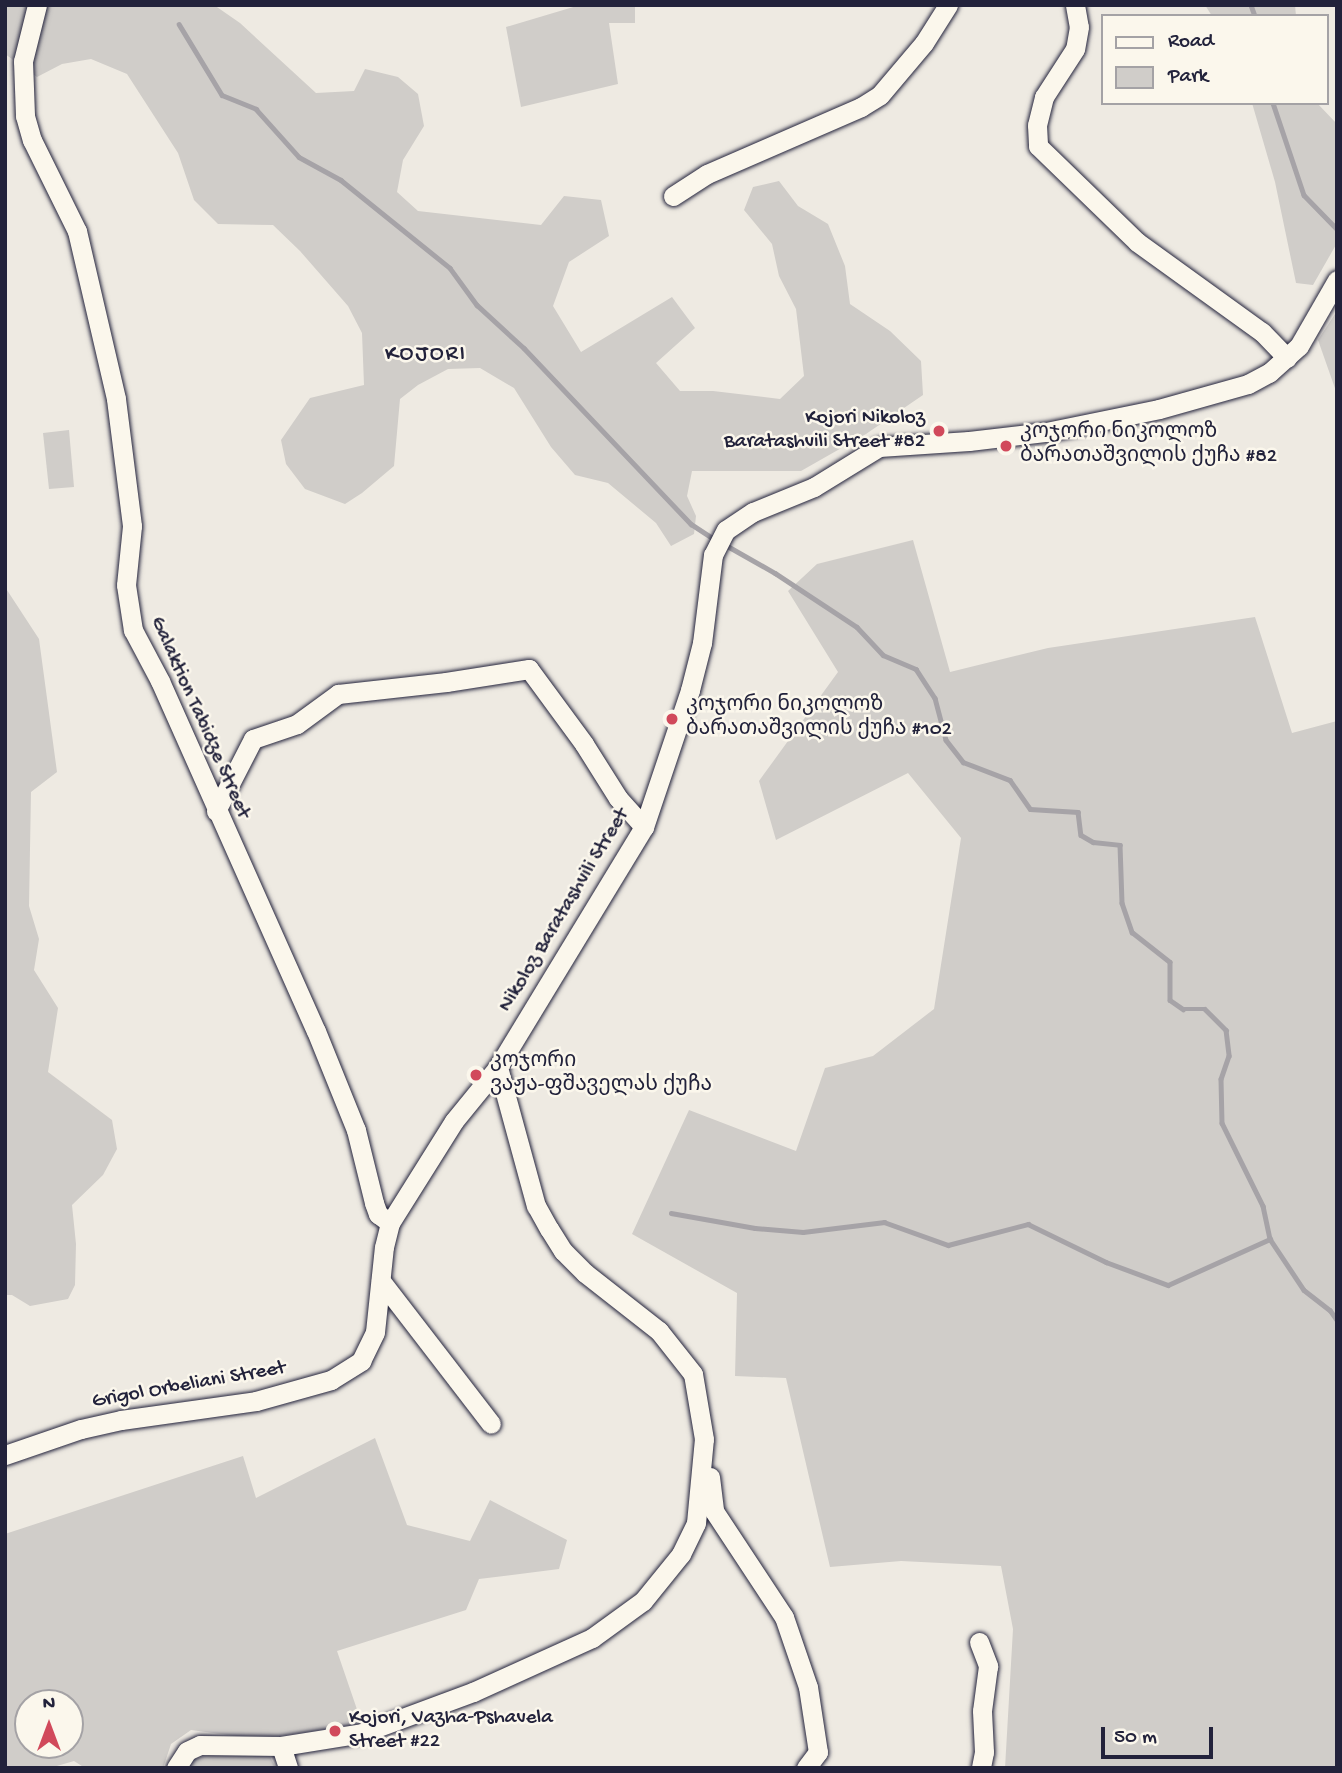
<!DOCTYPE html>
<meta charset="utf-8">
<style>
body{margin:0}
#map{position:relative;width:1342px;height:1773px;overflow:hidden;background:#eeeae2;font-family:"Gochi Hand","Noto Sans Georgian",sans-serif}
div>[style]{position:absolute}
.green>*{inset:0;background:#d0cdc9}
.stream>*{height:4.5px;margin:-2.25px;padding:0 2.25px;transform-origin:2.25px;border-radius:2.25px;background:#a6a3a7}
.roads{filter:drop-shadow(0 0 2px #22223b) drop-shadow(0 0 2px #22223b)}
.minor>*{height:19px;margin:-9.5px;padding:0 9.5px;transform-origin:9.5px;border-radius:9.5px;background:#fbf7ec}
.dots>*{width:19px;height:19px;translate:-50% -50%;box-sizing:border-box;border:4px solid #fbf7ec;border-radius:50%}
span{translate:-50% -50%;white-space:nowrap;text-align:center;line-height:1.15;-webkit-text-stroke:5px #fbf7ec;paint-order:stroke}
.poi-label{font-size:21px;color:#22223b}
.right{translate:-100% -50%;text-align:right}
.left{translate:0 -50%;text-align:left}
.street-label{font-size:21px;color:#22223b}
.neighbourhood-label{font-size:23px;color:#22223b;letter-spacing:2px}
.frame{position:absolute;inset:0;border:7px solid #22223b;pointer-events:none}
.legend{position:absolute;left:1101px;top:14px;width:228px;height:91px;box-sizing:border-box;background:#fbf7ec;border:2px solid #a4a2a5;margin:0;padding:9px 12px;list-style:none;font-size:21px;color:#22223b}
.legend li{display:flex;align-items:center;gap:14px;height:35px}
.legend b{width:35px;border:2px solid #a4a2a5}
.north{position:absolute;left:14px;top:1689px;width:70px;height:70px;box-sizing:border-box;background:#fbf7ec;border:2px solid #a4a2a5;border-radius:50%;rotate:0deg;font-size:19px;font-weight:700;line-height:28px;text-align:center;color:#22223b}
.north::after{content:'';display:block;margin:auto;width:24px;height:32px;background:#d1495b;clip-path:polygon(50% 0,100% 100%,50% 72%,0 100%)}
.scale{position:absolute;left:1101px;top:1727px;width:112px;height:32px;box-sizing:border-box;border:4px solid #22223b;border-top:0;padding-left:9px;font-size:21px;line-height:24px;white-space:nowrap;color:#22223b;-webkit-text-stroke:5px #fbf7ec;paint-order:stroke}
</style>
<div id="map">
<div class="green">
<i style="clip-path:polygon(5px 5px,214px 5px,240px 23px,316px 93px,354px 91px,365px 69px,398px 77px,418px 94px,424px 126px,403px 160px,397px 192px,418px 211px,541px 225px,564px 196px,601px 200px,609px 236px,569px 262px,553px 306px,581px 352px,672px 297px,695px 328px,656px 363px,680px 391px,713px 391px,780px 399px,804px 376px,796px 309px,779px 276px,772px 244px,744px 210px,753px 187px,779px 181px,798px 206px,828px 224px,845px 266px,850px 304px,890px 331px,921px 361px,923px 395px,866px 434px,801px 471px,692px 471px,687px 496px,696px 516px,694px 534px,671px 546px,656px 523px,608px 483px,575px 475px,551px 447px,514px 388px,480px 368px,448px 369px,418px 385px,400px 399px,394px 466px,362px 493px,345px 504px,305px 489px,286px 464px,281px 440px,310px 398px,364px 385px,362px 333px,348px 306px,300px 251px,273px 225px,218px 224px,194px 200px,178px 153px,127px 74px,91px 59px,62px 64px,37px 77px,5px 54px)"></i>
<i style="clip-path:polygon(580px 5px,635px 5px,635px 23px,609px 23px,618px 84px,521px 107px,506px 27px)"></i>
<i style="clip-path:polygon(1205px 5px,1295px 5px,1296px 16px,1212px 16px)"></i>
<i style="clip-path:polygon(1252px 103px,1317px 103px,1337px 124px,1337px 243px,1313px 285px,1296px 283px,1275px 182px)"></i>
<i style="clip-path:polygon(1337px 311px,1337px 394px,1318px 340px)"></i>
<i style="clip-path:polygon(69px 430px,74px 487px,49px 489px,43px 433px)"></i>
<i style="clip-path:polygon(913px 540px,950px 672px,1048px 648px,1255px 617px,1292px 733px,1337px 721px,1337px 1768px,1005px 1768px,1013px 1629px,1001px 1566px,901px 1561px,830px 1567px,786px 1378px,735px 1376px,737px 1293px,632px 1234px,689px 1110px,796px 1151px,825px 1068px,873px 1056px,934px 1009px,961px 838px,908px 773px,776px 840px,759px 781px,838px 672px,788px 591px,817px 564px)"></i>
<i style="clip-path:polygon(5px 587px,39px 639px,57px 772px,31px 792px,29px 906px,39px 939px,34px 970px,58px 1008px,48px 1072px,112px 1120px,117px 1149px,103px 1175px,72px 1205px,76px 1244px,75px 1285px,68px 1299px,30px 1306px,12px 1295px,5px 1295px)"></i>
<i style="clip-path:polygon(evenodd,375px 1438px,407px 1525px,470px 1541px,490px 1500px,567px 1540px,559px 1569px,479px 1579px,466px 1610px,337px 1651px,362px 1724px,258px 1739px,191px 1730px,171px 1744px,163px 1768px,85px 1768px,74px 1761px,50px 1768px,5px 1768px,5px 1534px,243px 1456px,256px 1498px,375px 1438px,28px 1703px,70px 1703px,70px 1745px,28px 1745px,28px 1703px)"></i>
<i style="clip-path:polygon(218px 1752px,269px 1755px,276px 1768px,188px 1768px,192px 1760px)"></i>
</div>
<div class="stream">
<i style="left:1251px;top:5px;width:12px;rotate:70deg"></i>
<i style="left:179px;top:24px;width:83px;rotate:58.8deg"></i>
<i style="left:222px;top:95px;width:37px;rotate:22deg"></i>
<i style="left:256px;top:109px;width:64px;rotate:48.1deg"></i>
<i style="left:299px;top:157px;width:48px;rotate:28.7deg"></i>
<i style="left:341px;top:180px;width:140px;rotate:38.9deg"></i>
<i style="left:450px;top:268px;width:46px;rotate:53.9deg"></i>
<i style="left:477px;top:305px;width:64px;rotate:42.5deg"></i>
<i style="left:524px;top:348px;width:243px;rotate:46.5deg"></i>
<i style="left:691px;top:524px;width:30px;rotate:33deg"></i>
<i style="left:1273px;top:103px;width:97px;rotate:71.4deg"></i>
<i style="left:1304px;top:195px;width:47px;rotate:45.9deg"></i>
<i style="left:724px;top:544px;width:59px;rotate:29.6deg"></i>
<i style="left:775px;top:573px;width:98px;rotate:33.4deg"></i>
<i style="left:857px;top:627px;width:38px;rotate:47deg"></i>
<i style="left:883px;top:655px;width:36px;rotate:23deg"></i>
<i style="left:916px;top:669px;width:35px;rotate:57deg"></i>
<i style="left:935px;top:698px;width:43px;rotate:75.3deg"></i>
<i style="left:946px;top:740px;width:28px;rotate:52deg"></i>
<i style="left:963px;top:762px;width:50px;rotate:21deg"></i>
<i style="left:1010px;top:780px;width:35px;rotate:55deg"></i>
<i style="left:1030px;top:809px;width:48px;rotate:3.6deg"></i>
<i style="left:1078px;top:812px;width:23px;rotate:83deg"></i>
<i style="left:1081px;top:835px;width:14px;rotate:30deg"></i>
<i style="left:1093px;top:842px;width:27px;rotate:6deg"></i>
<i style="left:1120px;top:845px;width:58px;rotate:88deg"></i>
<i style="left:1122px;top:903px;width:31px;rotate:71deg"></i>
<i style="left:1132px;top:932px;width:48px;rotate:38.3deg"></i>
<i style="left:1170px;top:962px;width:38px;rotate:90deg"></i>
<i style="left:1170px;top:1000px;width:16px;rotate:35deg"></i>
<i style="left:1183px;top:1009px;width:22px"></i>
<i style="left:1205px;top:1009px;width:30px;rotate:45deg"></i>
<i style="left:1226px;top:1030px;width:26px;rotate:83deg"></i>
<i style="left:1229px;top:1056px;width:24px;rotate:109deg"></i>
<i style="left:1221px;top:1079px;width:44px;rotate:88.7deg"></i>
<i style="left:1222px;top:1123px;width:93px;rotate:63.7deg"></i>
<i style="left:1263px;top:1206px;width:34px;rotate:78deg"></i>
<i style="left:1270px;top:1239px;width:61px;rotate:56.3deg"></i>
<i style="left:1304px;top:1290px;width:33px;rotate:38deg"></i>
<i style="left:1330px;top:1310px;width:12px;rotate:55deg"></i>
<i style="left:671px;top:1213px;width:85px;rotate:10.1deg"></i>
<i style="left:755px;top:1228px;width:48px;rotate:4.8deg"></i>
<i style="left:803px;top:1232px;width:82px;rotate:-7deg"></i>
<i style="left:884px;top:1222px;width:68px;rotate:19.8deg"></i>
<i style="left:948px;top:1245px;width:83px;rotate:-14.7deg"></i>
<i style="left:1028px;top:1224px;width:87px;rotate:26deg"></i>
<i style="left:1106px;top:1262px;width:66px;rotate:20.4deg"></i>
<i style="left:1168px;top:1285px;width:112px;rotate:-24.3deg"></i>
</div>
<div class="roads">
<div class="minor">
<i style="left:37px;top:5px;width:58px;rotate:104deg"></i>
<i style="left:23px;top:61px;width:55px;rotate:87.9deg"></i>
<i style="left:25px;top:116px;width:25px;rotate:74deg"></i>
<i style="left:32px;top:140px;width:102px;rotate:63.7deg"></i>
<i style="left:77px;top:231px;width:172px;rotate:76.9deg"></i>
<i style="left:116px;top:399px;width:128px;rotate:82.8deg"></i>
<i style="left:132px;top:526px;width:59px;rotate:95.8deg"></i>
<i style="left:126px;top:585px;width:46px;rotate:81.2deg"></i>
<i style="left:133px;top:630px;width:58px;rotate:62.1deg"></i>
<i style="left:160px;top:681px;width:383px;rotate:66deg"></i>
<i style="left:316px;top:1031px;width:107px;rotate:68deg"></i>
<i style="left:356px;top:1130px;width:75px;rotate:76.1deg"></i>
<i style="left:374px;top:1203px;width:12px;rotate:70deg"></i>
<i style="left:378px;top:1214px;width:15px;rotate:37deg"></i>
<i style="left:1075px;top:5px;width:22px;rotate:80deg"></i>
<i style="left:1079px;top:27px;width:22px;rotate:100deg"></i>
<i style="left:1075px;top:49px;width:57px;rotate:122.9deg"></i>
<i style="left:1044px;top:97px;width:29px;rotate:104deg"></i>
<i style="left:1037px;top:125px;width:21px;rotate:87deg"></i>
<i style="left:1038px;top:146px;width:138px;rotate:44.1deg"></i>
<i style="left:1137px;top:242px;width:154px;rotate:35.8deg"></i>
<i style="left:1262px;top:332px;width:36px;rotate:46deg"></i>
<i style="left:673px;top:196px;width:40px;rotate:-32.9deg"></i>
<i style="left:707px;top:174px;width:168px;rotate:-23.5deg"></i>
<i style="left:861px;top:107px;width:22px;rotate:-32deg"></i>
<i style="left:880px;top:95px;width:68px;rotate:-49.8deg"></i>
<i style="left:924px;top:43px;width:45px;rotate:-57.7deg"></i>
<i style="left:216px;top:811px;width:81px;rotate:-62.8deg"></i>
<i style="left:253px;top:739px;width:46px;rotate:-18.8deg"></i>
<i style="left:297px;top:724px;width:51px;rotate:-36.2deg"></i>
<i style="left:338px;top:694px;width:109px;rotate:-6.3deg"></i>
<i style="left:446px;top:682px;width:84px;rotate:-8.9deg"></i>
<i style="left:529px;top:669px;width:93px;rotate:53.7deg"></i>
<i style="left:584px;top:744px;width:64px;rotate:57.8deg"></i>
<i style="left:618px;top:798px;width:39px;rotate:48deg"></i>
<i style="left:381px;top:1281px;width:180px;rotate:52.4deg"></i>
<i style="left:5px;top:1455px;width:80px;rotate:-18.9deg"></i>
<i style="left:81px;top:1429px;width:41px;rotate:-12.7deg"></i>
<i style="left:121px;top:1420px;width:136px;rotate:-8deg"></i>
<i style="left:256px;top:1401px;width:78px;rotate:-15.6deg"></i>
<i style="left:331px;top:1380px;width:36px;rotate:-32deg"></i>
<i style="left:361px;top:1361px;width:32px;rotate:-64deg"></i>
<i style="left:375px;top:1332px;width:85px;rotate:-84deg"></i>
<i style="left:384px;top:1247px;width:25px;rotate:-76deg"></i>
<i style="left:390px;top:1223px;width:120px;rotate:-57.9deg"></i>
<i style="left:454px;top:1121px;width:70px;rotate:-50.8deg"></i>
<i style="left:498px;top:1067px;width:281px;rotate:-58.7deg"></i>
<i style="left:644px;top:827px;width:145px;rotate:-71.4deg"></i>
<i style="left:690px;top:690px;width:49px;rotate:-75.7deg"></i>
<i style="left:702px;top:643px;width:89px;rotate:-82.9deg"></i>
<i style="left:713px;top:555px;width:28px;rotate:-63deg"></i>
<i style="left:726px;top:530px;width:32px;rotate:-34deg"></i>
<i style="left:753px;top:512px;width:66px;rotate:-22.3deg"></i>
<i style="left:814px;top:487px;width:76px;rotate:-31.6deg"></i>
<i style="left:879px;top:447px;width:90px;rotate:-3.8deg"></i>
<i style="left:969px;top:441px;width:78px;rotate:-6.7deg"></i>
<i style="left:1046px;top:432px;width:115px;rotate:-11.5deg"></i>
<i style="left:1159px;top:409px;width:92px;rotate:-15.7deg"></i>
<i style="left:1248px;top:384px;width:24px;rotate:-28deg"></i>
<i style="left:1269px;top:373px;width:40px;rotate:-42deg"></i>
<i style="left:1299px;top:346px;width:76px;rotate:-60.1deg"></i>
<i style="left:710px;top:1477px;width:34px;rotate:83deg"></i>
<i style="left:714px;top:1511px;width:127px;rotate:56.6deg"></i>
<i style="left:784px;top:1617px;width:74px;rotate:71.1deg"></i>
<i style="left:808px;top:1687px;width:66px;rotate:81.3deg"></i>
<i style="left:818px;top:1752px;width:20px;rotate:127deg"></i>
<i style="left:979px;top:1642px;width:26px;rotate:69deg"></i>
<i style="left:988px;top:1666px;width:45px;rotate:97.6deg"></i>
<i style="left:982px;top:1711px;width:41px;rotate:87.2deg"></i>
<i style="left:984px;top:1752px;width:16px;rotate:101deg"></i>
<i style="left:281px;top:1746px;width:23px;rotate:72deg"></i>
<i style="left:176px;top:1768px;width:20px;rotate:-57deg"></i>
<i style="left:187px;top:1751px;width:14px;rotate:-25deg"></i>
<i style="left:200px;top:1745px;width:81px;rotate:0.7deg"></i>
<i style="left:281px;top:1746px;width:82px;rotate:-9.1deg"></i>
<i style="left:362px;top:1733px;width:118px;rotate:-20.3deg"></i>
<i style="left:473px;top:1692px;width:131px;rotate:-24.4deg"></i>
<i style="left:592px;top:1638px;width:63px;rotate:-36deg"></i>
<i style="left:643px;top:1601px;width:60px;rotate:-51deg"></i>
<i style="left:681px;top:1554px;width:34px;rotate:-64deg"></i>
<i style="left:696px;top:1523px;width:84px;rotate:-84.6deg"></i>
<i style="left:704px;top:1439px;width:66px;rotate:-99.6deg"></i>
<i style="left:693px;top:1374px;width:55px;rotate:-128.3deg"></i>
<i style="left:659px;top:1331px;width:94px;rotate:-141.9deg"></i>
<i style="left:585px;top:1273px;width:31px;rotate:-135deg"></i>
<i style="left:563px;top:1251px;width:26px;rotate:-122deg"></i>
<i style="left:549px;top:1229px;width:26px;rotate:-119deg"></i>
<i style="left:536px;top:1206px;width:144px;rotate:-105.3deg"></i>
</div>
</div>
<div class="dots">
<i style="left:939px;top:431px;background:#d1495b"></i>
<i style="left:1006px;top:446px;background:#d1495b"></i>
<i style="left:672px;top:719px;background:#d1495b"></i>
<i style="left:476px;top:1075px;background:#d1495b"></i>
<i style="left:335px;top:1731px;background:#d1495b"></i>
</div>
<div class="poi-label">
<span class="right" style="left:925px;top:431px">Kojori Nikoloz<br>Baratashvili Street #82</span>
<span class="left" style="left:1020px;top:446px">კოჯორი ნიკოლოზ<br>ბარათაშვილის ქუჩა #82</span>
<span class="left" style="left:686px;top:719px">კოჯორი ნიკოლოზ<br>ბარათაშვილის ქუჩა #102</span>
<span class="left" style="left:490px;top:1075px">კოჯორი<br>ვაჟა-ფშაველას ქუჩა</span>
<span class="left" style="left:349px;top:1731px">Kojori, Vazha-Pshavela<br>Street #22</span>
</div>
<div class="street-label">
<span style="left:199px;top:718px;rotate:66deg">Galaktion Tabidze Street</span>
<span style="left:565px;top:911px;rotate:-59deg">Nikoloz Baratashvili Street</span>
<span style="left:189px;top:1386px;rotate:-10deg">Grigol Orbeliani Street</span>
</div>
<div class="neighbourhood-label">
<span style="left:426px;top:355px">KOJORI</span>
</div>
<div class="frame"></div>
<ul class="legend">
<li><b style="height:9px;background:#fbf7ec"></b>Road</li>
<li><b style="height:19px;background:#d0cdc9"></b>Park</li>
</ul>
<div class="north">N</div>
<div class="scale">50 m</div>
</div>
